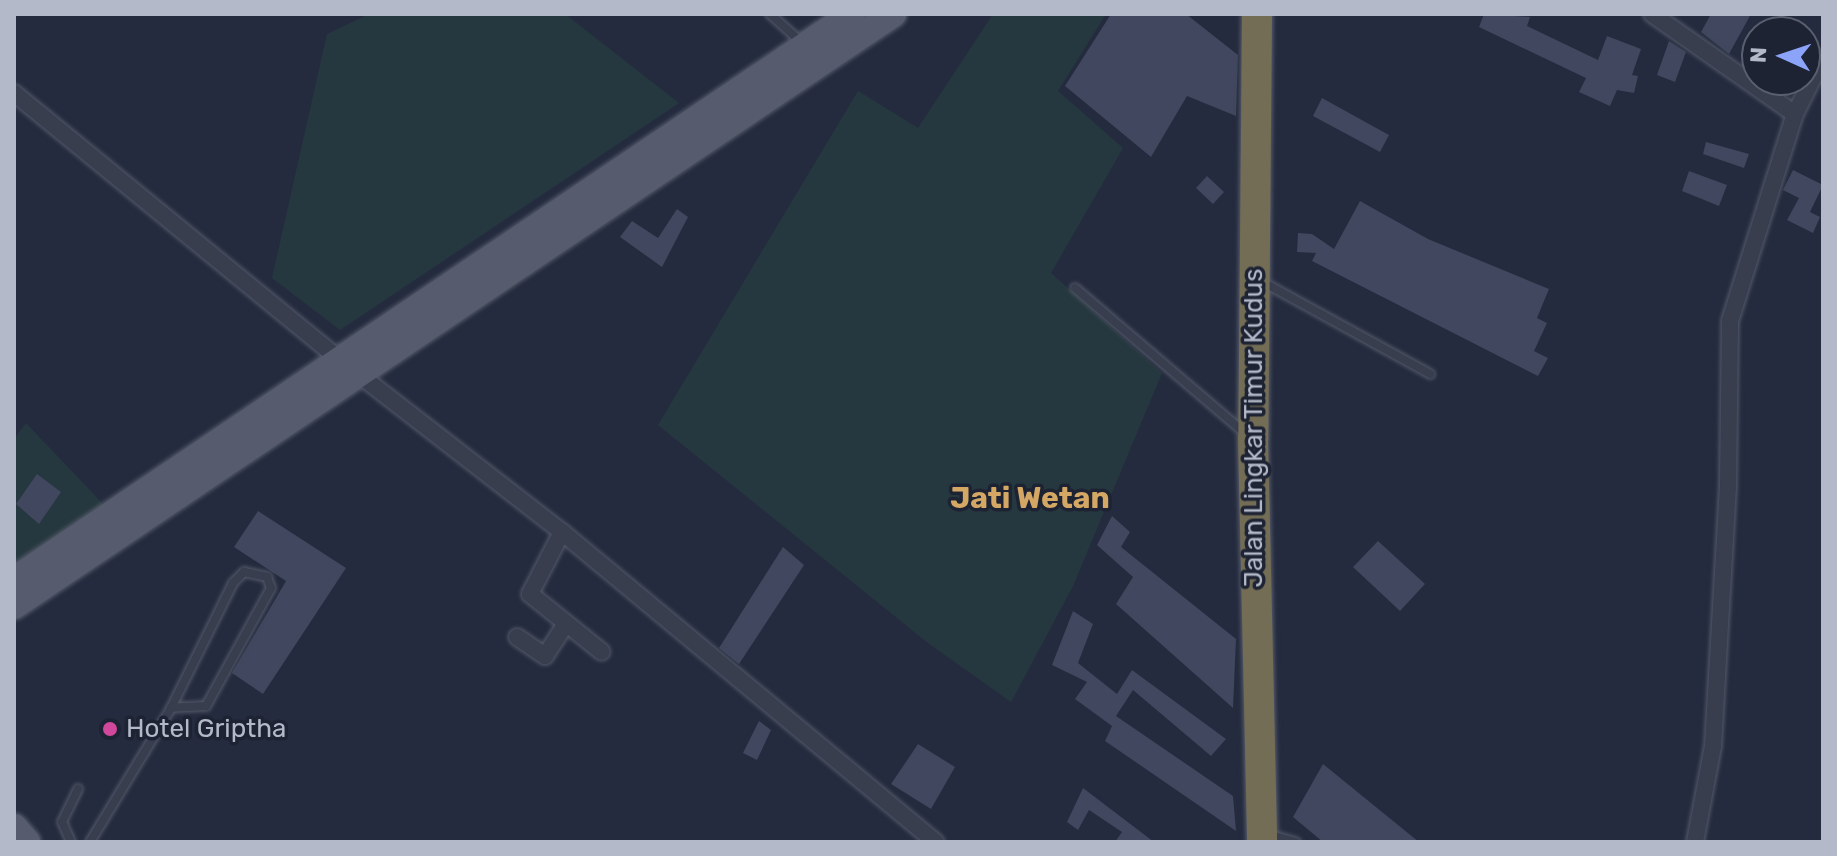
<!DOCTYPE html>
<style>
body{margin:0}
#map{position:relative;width:1837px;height:856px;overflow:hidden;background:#242b3e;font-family:Rubik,sans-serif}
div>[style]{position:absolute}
.green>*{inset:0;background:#26383f}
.building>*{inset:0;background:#40475e}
.roads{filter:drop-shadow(0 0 2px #535969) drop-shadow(0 0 2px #535969)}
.lane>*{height:8px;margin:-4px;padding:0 4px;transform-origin:4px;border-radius:4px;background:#383e4e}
.street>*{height:16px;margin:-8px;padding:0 8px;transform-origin:8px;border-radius:8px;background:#383e4e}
.primary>*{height:26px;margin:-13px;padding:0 13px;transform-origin:13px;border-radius:13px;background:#565c6e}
.highway>*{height:30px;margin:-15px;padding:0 15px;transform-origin:15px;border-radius:15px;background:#746d55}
.dots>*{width:22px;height:22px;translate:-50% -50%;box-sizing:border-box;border:4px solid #1d2333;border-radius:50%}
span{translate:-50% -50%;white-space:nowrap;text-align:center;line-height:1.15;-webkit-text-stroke:7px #1d2333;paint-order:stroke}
.street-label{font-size:26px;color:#b4b9c9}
.poi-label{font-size:26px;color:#b4b9c9}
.left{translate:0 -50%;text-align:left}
.quarter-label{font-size:30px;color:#d5a764;font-weight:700}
.frame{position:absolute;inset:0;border:16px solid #b4b9c9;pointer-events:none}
.north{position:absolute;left:1741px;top:16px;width:80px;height:80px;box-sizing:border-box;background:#1d2333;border:2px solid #595f6f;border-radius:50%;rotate:273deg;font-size:22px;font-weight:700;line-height:32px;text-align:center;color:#b4b9c9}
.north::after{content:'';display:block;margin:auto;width:28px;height:36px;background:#8ba3f8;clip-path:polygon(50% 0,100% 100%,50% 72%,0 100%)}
</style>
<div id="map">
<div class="green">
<i style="clip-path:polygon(369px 14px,565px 14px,679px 103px,340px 330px,272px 278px,327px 34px)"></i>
<i style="clip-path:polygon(993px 14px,1106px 14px,1058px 91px,1123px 148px,1051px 273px,1162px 373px,1073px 586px,1011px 702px,928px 643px,658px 425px,858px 91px,918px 128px)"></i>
<i style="clip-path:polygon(26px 423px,104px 505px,14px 569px,14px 439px)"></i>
</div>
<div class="building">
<i style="clip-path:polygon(1111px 14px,1186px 14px,1238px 55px,1236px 116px,1187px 96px,1151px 157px,1065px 86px)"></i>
<i style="clip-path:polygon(1484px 14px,1530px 17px,1527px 26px,1598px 60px,1607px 36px,1641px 49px,1632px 75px,1638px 76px,1634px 93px,1617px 90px,1610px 106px,1579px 92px,1586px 78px,1479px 27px)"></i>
<i style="clip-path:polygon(1711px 14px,1751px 14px,1729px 54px,1701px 32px)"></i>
<i style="clip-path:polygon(1669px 41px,1686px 52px,1675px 82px,1657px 75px)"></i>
<i style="clip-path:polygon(1322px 98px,1389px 135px,1380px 152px,1313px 116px)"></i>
<i style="clip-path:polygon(1706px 142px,1749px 154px,1744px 168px,1703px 154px)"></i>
<i style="clip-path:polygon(1793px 170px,1823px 185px,1810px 212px,1820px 217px,1813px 233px,1787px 220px,1799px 198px,1783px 190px)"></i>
<i style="clip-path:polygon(1689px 171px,1727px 185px,1719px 206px,1682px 191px)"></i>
<i style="clip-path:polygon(1207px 176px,1224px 192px,1213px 204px,1196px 188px)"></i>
<i style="clip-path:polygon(1360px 201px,1428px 239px,1549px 289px,1537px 318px,1547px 323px,1534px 351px,1548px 358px,1538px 376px,1312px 261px,1316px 253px,1297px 252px,1298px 233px,1312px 234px,1334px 249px)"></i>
<i style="clip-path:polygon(677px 209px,688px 217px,662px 267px,620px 237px,632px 221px,658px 238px)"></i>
<i style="clip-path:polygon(37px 474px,61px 492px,39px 524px,16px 504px)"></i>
<i style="clip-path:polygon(258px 511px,346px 568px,263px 694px,232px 673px,286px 581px,234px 547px)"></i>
<i style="clip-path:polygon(1112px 516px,1130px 532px,1121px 547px,1236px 639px,1233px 708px,1116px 604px,1133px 577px,1097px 545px)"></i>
<i style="clip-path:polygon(1378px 541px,1425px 584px,1400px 611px,1353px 567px)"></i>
<i style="clip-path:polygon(783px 547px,804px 565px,739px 664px,719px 648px)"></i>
<i style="clip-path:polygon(1073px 611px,1093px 624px,1078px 663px,1117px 694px,1132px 670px,1226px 739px,1211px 756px,1133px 690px,1116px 716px,1233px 796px,1236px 831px,1105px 741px,1112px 726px,1075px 699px,1087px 682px,1052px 665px)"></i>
<i style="clip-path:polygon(759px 721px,771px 730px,757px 760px,743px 753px)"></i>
<i style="clip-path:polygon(918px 744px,955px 767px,931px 809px,891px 784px)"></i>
<i style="clip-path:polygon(1323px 764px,1419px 842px,1323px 842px,1293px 817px)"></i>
<i style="clip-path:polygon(1083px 788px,1154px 842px,1115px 842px,1122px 832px,1089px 810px,1078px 830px,1067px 822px)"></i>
</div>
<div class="roads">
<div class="lane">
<i style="left:770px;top:14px;width:42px;rotate:42.1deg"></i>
<i style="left:1270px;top:286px;width:183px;rotate:28.8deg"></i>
<i style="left:1075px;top:288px;width:225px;rotate:40.5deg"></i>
<i style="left:1278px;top:837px;width:19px;rotate:16deg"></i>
<i style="left:71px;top:842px;width:22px;rotate:-114deg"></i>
<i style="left:62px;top:822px;width:37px;rotate:-64deg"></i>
<i style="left:90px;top:842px;width:157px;rotate:-58.8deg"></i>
<i style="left:171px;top:708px;width:140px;rotate:-63.6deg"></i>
<i style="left:233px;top:583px;width:16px;rotate:-45deg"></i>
<i style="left:244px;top:572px;width:24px;rotate:12deg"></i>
<i style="left:267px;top:577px;width:12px;rotate:70deg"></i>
<i style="left:271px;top:588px;width:135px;rotate:118.8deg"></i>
<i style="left:206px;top:706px;width:35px;rotate:177deg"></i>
</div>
<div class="street">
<i style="left:1652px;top:14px;width:174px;rotate:35deg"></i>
<i style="left:14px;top:93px;width:420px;rotate:39.3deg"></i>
<i style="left:339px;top:359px;width:282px;rotate:37.8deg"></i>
<i style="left:562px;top:532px;width:486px;rotate:39.7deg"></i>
<i style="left:562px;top:532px;width:70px;rotate:117.3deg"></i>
<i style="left:530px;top:594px;width:92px;rotate:38.9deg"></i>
<i style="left:517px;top:637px;width:34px;rotate:34deg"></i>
<i style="left:545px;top:656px;width:38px;rotate:-57deg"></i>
<i style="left:1695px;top:842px;width:98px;rotate:-79.4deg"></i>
<i style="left:1713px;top:746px;width:260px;rotate:-86.7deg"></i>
<i style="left:1728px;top:486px;width:165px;rotate:-89.3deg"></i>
<i style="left:1730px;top:321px;width:217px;rotate:-72.6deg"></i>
<i style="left:1795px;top:114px;width:63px;rotate:-63.4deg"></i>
</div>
<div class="primary">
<i style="left:14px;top:580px;width:1011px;rotate:-34.04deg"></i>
<i style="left:14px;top:606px;width:1060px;rotate:-33.96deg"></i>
<i style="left:14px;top:827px;width:20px;rotate:49deg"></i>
</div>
<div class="highway">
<i style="left:1257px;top:14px;width:425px;rotate:90.5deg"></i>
<i style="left:1253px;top:439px;width:403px;rotate:88.7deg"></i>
</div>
</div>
<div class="dots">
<i style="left:110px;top:729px;background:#d1479c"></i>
</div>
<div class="street-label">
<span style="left:1254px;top:428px;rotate:-90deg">Jalan Lingkar Timur Kudus</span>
</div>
<div class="poi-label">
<span class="left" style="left:126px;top:729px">Hotel Griptha</span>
</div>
<div class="quarter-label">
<span style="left:1030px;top:498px">Jati Wetan</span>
</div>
<div class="frame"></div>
<div class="north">N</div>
</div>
